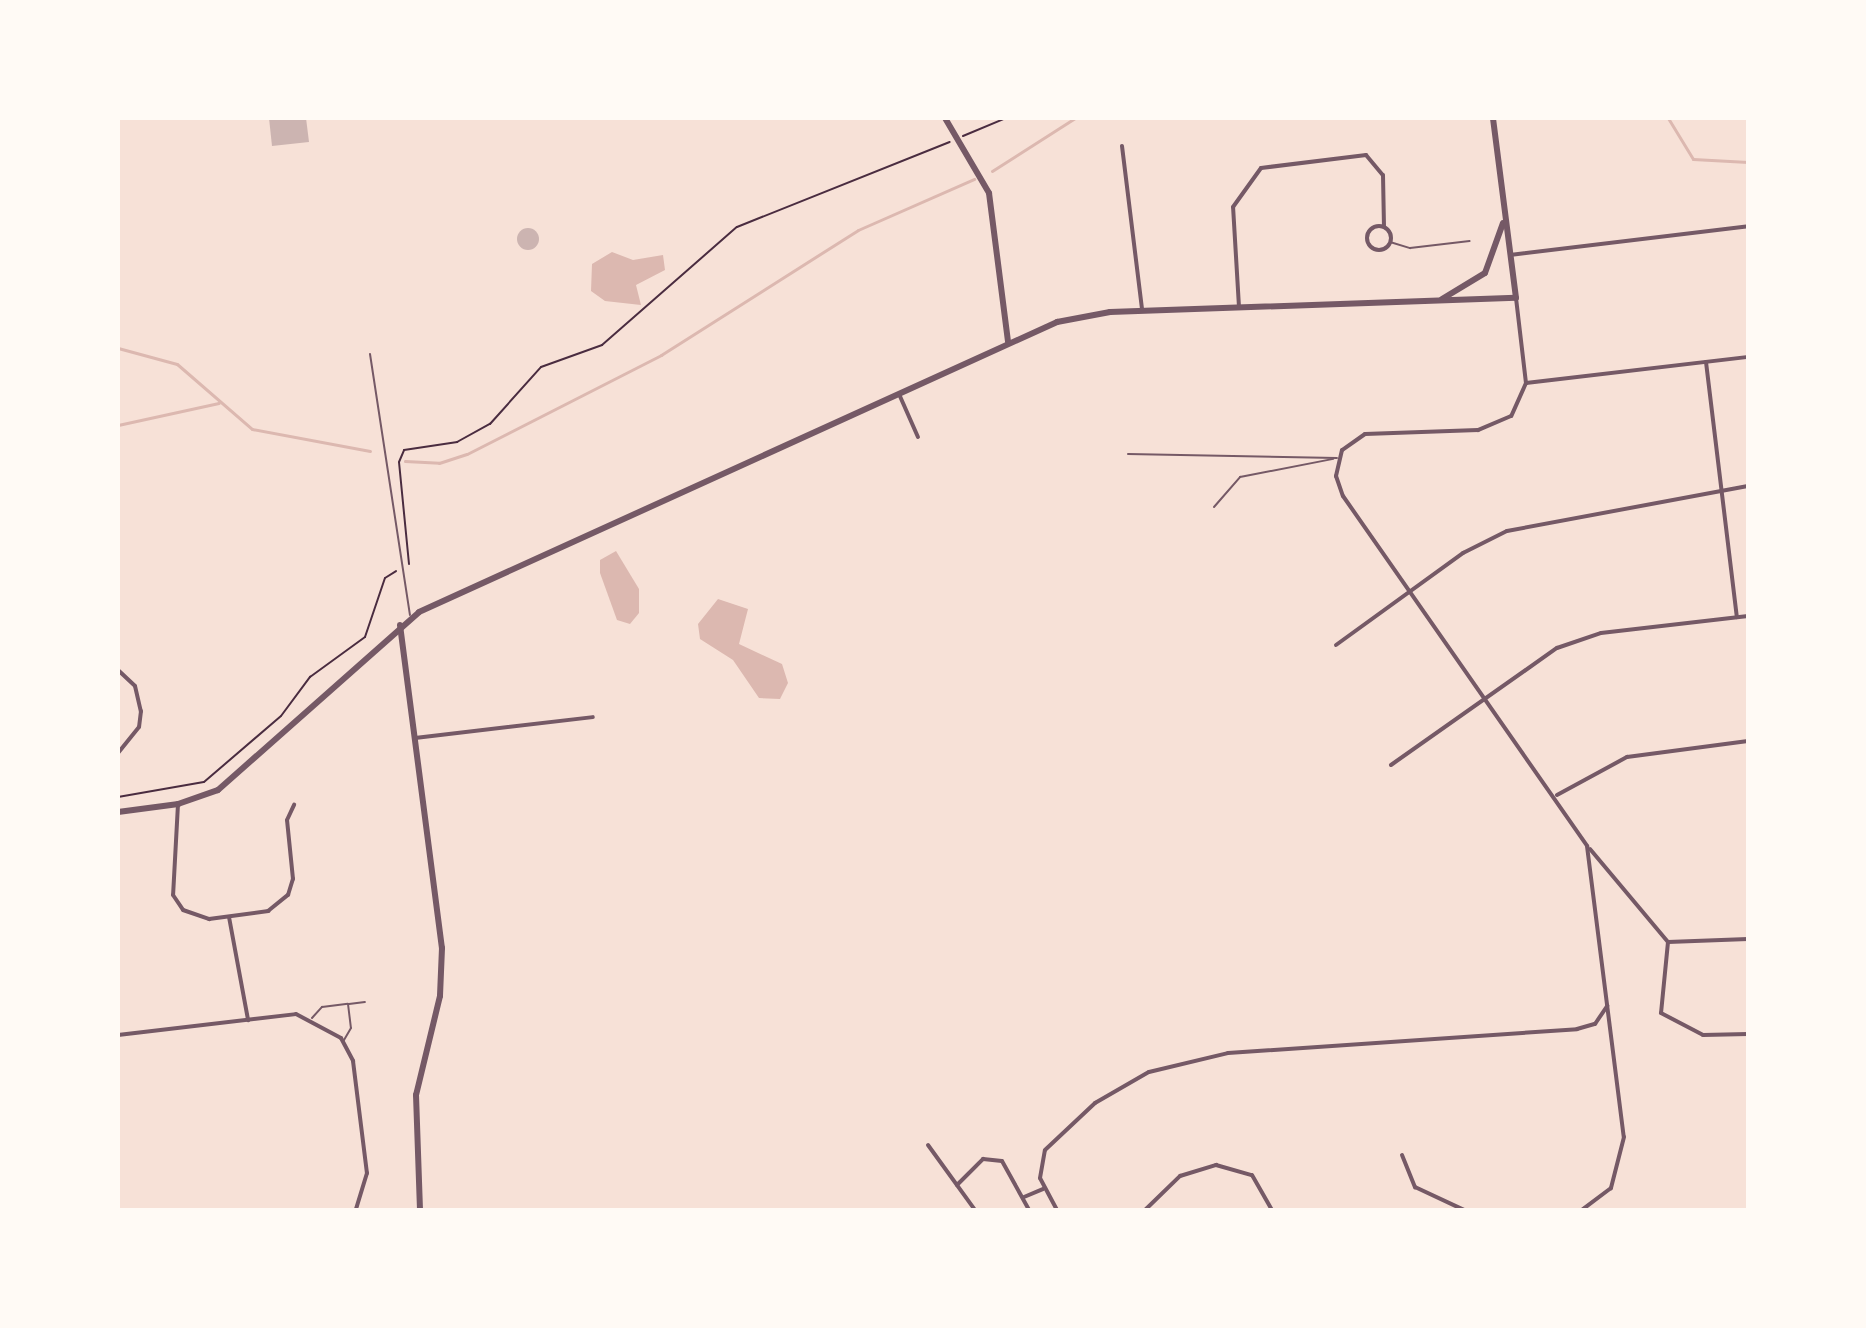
<!DOCTYPE html>
<style>
body{margin:0}
#map{position:relative;width:1866px;height:1328px;overflow:hidden;background:#f7e1d7;font-family:"Space Grotesk",sans-serif}
div>[style]{position:absolute}
.water>*{inset:0;background:#dcb8b0}
.stream>*{height:3px;margin:-1.5px;padding:0 1.5px;transform-origin:1.5px;border-radius:1.5px;background:#dcb8b0}
.building>*{inset:0;background:#ccb4b1}
.round{border-radius:50%}
.path>*{height:2px;margin:-1px;padding:0 1px;transform-origin:1px;border-radius:1px;background:#4a2c40}
.service>*{height:2px;margin:-1px;padding:0 1px;transform-origin:1px;border-radius:1px;background:#755966}
.minor>*{height:4px;margin:-2px;padding:0 2px;transform-origin:2px;border-radius:2px;background:#755966}
.minor>.ring{margin:-2px;padding:0;box-sizing:content-box;background:none;border:4px solid #755966;border-radius:50%}
.tertiary>*{height:6px;margin:-3px;padding:0 3px;transform-origin:3px;border-radius:3px;background:#755966}
span{translate:-50% -50%;white-space:nowrap;text-align:center;line-height:1.15;-webkit-text-stroke:7px #fffaf5;paint-order:stroke}
.frame{position:absolute;inset:0;border:120px solid #fffaf5;pointer-events:none}
</style>
<div id="map">
<div class="water">
<i style="clip-path:polygon(612px 252px,633px 260px,663px 255px,665px 270px,636px 285px,641px 305px,605px 301px,591px 291px,592px 264px)"></i>
<i style="clip-path:polygon(616px 551px,639px 589px,639px 613px,630px 624px,617px 620px,600px 573px,600px 560px)"></i>
<i style="clip-path:polygon(718px 599px,748px 609px,739px 644px,782px 664px,788px 683px,780px 699px,759px 698px,733px 660px,700px 639px,698px 624px)"></i>
</div>
<div class="stream">
<i style="left:1668px;top:118px;width:48px;rotate:58.6deg"></i>
<i style="left:1693px;top:159px;width:55px;rotate:3.1deg"></i>
<i style="left:992px;top:171px;width:98px;rotate:-32.6deg"></i>
<i style="left:118px;top:348px;width:61px;rotate:15.2deg"></i>
<i style="left:177px;top:364px;width:99px;rotate:40.9deg"></i>
<i style="left:252px;top:429px;width:120px;rotate:10.6deg"></i>
<i style="left:118px;top:425px;width:103px;rotate:-12.3deg"></i>
<i style="left:405px;top:461px;width:34px;rotate:3deg"></i>
<i style="left:439px;top:463px;width:29px;rotate:-18deg"></i>
<i style="left:467px;top:454px;width:218px;rotate:-27deg"></i>
<i style="left:661px;top:355px;width:233px;rotate:-32.4deg"></i>
<i style="left:858px;top:230px;width:127px;rotate:-23.7deg"></i>
</div>
<div class="building">
<i style="clip-path:polygon(269px 118px,306px 118px,309px 142px,272px 146px)"></i>
<i class="round" style="left:517px;top:228px;width:22px;height:22px"></i>
</div>
<div class="path">
<i style="left:963px;top:136px;width:47px;rotate:-22.7deg"></i>
<i style="left:409px;top:564px;width:102px;rotate:-95.6deg"></i>
<i style="left:399px;top:462px;width:13px;rotate:-67deg"></i>
<i style="left:404px;top:450px;width:54px;rotate:-8.6deg"></i>
<i style="left:457px;top:442px;width:38px;rotate:-29deg"></i>
<i style="left:490px;top:424px;width:76px;rotate:-48.2deg"></i>
<i style="left:541px;top:367px;width:65px;rotate:-19.8deg"></i>
<i style="left:602px;top:345px;width:179px;rotate:-41.2deg"></i>
<i style="left:737px;top:227px;width:229px;rotate:-21.8deg"></i>
<i style="left:118px;top:797px;width:87px;rotate:-9.9deg"></i>
<i style="left:204px;top:782px;width:101px;rotate:-40.6deg"></i>
<i style="left:281px;top:716px;width:49px;rotate:-53.4deg"></i>
<i style="left:310px;top:677px;width:68px;rotate:-36deg"></i>
<i style="left:365px;top:637px;width:62px;rotate:-71.3deg"></i>
<i style="left:385px;top:578px;width:13px;rotate:-32deg"></i>
</div>
<div class="service">
<i style="left:1390px;top:242px;width:21px;rotate:17deg"></i>
<i style="left:1410px;top:248px;width:60px;rotate:-6.7deg"></i>
<i style="left:370px;top:354px;width:264px;rotate:81.3deg"></i>
<i style="left:1128px;top:454px;width:209px;rotate:1.1deg"></i>
<i style="left:1214px;top:507px;width:40px;rotate:-49deg"></i>
<i style="left:1240px;top:477px;width:95px;rotate:-11deg"></i>
<i style="left:349px;top:1004px;width:16px;rotate:-7deg"></i>
<i style="left:312px;top:1018px;width:15px;rotate:-48deg"></i>
<i style="left:322px;top:1007px;width:26px;rotate:-7deg"></i>
<i style="left:348px;top:1004px;width:24px;rotate:83deg"></i>
<i style="left:351px;top:1028px;width:14px;rotate:120deg"></i>
</div>
<div class="minor">
<i style="left:1122px;top:146px;width:165px;rotate:83deg"></i>
<i class="ring" style="left:1367px;top:226px;width:20px;height:20px"></i>
<i style="left:1510px;top:255px;width:240px;rotate:-6.9deg"></i>
<i style="left:1516px;top:298px;width:86px;rotate:83.3deg"></i>
<i style="left:1526px;top:383px;width:36px;rotate:114deg"></i>
<i style="left:1511px;top:416px;width:36px;rotate:157deg"></i>
<i style="left:1478px;top:430px;width:113px;rotate:178deg"></i>
<i style="left:1365px;top:434px;width:28px;rotate:145deg"></i>
<i style="left:1342px;top:450px;width:27px;rotate:103deg"></i>
<i style="left:1336px;top:476px;width:21px;rotate:71deg"></i>
<i style="left:1343px;top:496px;width:427px;rotate:55.1deg"></i>
<i style="left:1587px;top:846px;width:293px;rotate:82.8deg"></i>
<i style="left:1624px;top:1137px;width:53px;rotate:104.3deg"></i>
<i style="left:1611px;top:1188px;width:36px;rotate:143deg"></i>
<i style="left:1239px;top:307px;width:100px;rotate:-93.4deg"></i>
<i style="left:1233px;top:207px;width:48px;rotate:-54.3deg"></i>
<i style="left:1261px;top:168px;width:106px;rotate:-7.1deg"></i>
<i style="left:1366px;top:155px;width:26px;rotate:50deg"></i>
<i style="left:1383px;top:175px;width:52px;rotate:88.9deg"></i>
<i style="left:1706px;top:362px;width:257px;rotate:83.1deg"></i>
<i style="left:1526px;top:383px;width:224px;rotate:-6.7deg"></i>
<i style="left:899px;top:394px;width:47px;rotate:66.2deg"></i>
<i style="left:1336px;top:645px;width:157px;rotate:-35.9deg"></i>
<i style="left:1463px;top:553px;width:49px;rotate:-26.6deg"></i>
<i style="left:1507px;top:531px;width:245px;rotate:-10.6deg"></i>
<i style="left:118px;top:670px;width:23px;rotate:43deg"></i>
<i style="left:135px;top:686px;width:26px;rotate:77deg"></i>
<i style="left:141px;top:711px;width:16px;rotate:97deg"></i>
<i style="left:139px;top:727px;width:33px;rotate:129deg"></i>
<i style="left:415px;top:738px;width:179px;rotate:-6.7deg"></i>
<i style="left:1391px;top:765px;width:203px;rotate:-35.2deg"></i>
<i style="left:1557px;top:648px;width:46px;rotate:-18.8deg"></i>
<i style="left:1601px;top:633px;width:148px;rotate:-6.6deg"></i>
<i style="left:1557px;top:795px;width:80px;rotate:-28.5deg"></i>
<i style="left:1627px;top:757px;width:122px;rotate:-7.5deg"></i>
<i style="left:178px;top:804px;width:91px;rotate:93.1deg"></i>
<i style="left:173px;top:895px;width:18px;rotate:56deg"></i>
<i style="left:183px;top:910px;width:28px;rotate:19deg"></i>
<i style="left:209px;top:919px;width:60px;rotate:-7.7deg"></i>
<i style="left:268px;top:911px;width:26px;rotate:-39deg"></i>
<i style="left:288px;top:895px;width:17px;rotate:-73deg"></i>
<i style="left:293px;top:879px;width:59px;rotate:-95.8deg"></i>
<i style="left:287px;top:820px;width:17px;rotate:-65deg"></i>
<i style="left:1590px;top:849px;width:121px;rotate:50deg"></i>
<i style="left:1668px;top:942px;width:80px;rotate:-2.1deg"></i>
<i style="left:229px;top:917px;width:105px;rotate:79.5deg"></i>
<i style="left:1668px;top:942px;width:71px;rotate:95.6deg"></i>
<i style="left:1661px;top:1013px;width:47px;rotate:27.6deg"></i>
<i style="left:1703px;top:1035px;width:45px;rotate:-1.3deg"></i>
<i style="left:118px;top:1035px;width:179px;rotate:-6.7deg"></i>
<i style="left:296px;top:1014px;width:51px;rotate:28.1deg"></i>
<i style="left:341px;top:1038px;width:26px;rotate:62deg"></i>
<i style="left:353px;top:1061px;width:113px;rotate:82.9deg"></i>
<i style="left:367px;top:1173px;width:39px;rotate:107deg"></i>
<i style="left:928px;top:1145px;width:80px;rotate:54.1deg"></i>
<i style="left:1402px;top:1155px;width:35px;rotate:68deg"></i>
<i style="left:1415px;top:1187px;width:54px;rotate:25.1deg"></i>
<i style="left:957px;top:1185px;width:37px;rotate:-45deg"></i>
<i style="left:983px;top:1159px;width:19px;rotate:6deg"></i>
<i style="left:1002px;top:1161px;width:56px;rotate:61.1deg"></i>
<i style="left:1024px;top:1197px;width:21px;rotate:-23deg"></i>
<i style="left:1057px;top:1210px;width:36px;rotate:-118deg"></i>
<i style="left:1040px;top:1178px;width:28px;rotate:-80deg"></i>
<i style="left:1045px;top:1150px;width:69px;rotate:-43.2deg"></i>
<i style="left:1095px;top:1103px;width:62px;rotate:-29.9deg"></i>
<i style="left:1149px;top:1072px;width:81px;rotate:-13.5deg"></i>
<i style="left:1228px;top:1053px;width:350px;rotate:-3.9deg"></i>
<i style="left:1577px;top:1029px;width:19px;rotate:-16deg"></i>
<i style="left:1595px;top:1024px;width:22px;rotate:-56deg"></i>
<i style="left:1145px;top:1210px;width:49px;rotate:-44.2deg"></i>
<i style="left:1180px;top:1176px;width:38px;rotate:-17deg"></i>
<i style="left:1216px;top:1165px;width:37px;rotate:16deg"></i>
<i style="left:1252px;top:1175px;width:40px;rotate:60.3deg"></i>
</div>
<div class="tertiary">
<i style="left:945px;top:118px;width:87px;rotate:59.6deg"></i>
<i style="left:989px;top:193px;width:150px;rotate:82.7deg"></i>
<i style="left:1442px;top:299px;width:50px;rotate:-31.2deg"></i>
<i style="left:1485px;top:273px;width:53px;rotate:-70.2deg"></i>
<i style="left:400px;top:625px;width:326px;rotate:82.6deg"></i>
<i style="left:442px;top:948px;width:48px;rotate:92.4deg"></i>
<i style="left:440px;top:996px;width:102px;rotate:103.6deg"></i>
<i style="left:416px;top:1095px;width:115px;rotate:88deg"></i>
<i style="left:118px;top:812px;width:61px;rotate:-7.6deg"></i>
<i style="left:178px;top:804px;width:42px;rotate:-19.3deg"></i>
<i style="left:218px;top:790px;width:268px;rotate:-41.5deg"></i>
<i style="left:419px;top:612px;width:701px;rotate:-24.44deg"></i>
<i style="left:1057px;top:322px;width:54px;rotate:-10.7deg"></i>
<i style="left:1110px;top:312px;width:406px;rotate:-2deg"></i>
<i style="left:1516px;top:298px;width:181px;rotate:-97.3deg"></i>
</div>
<div class="frame"></div>
</div>
